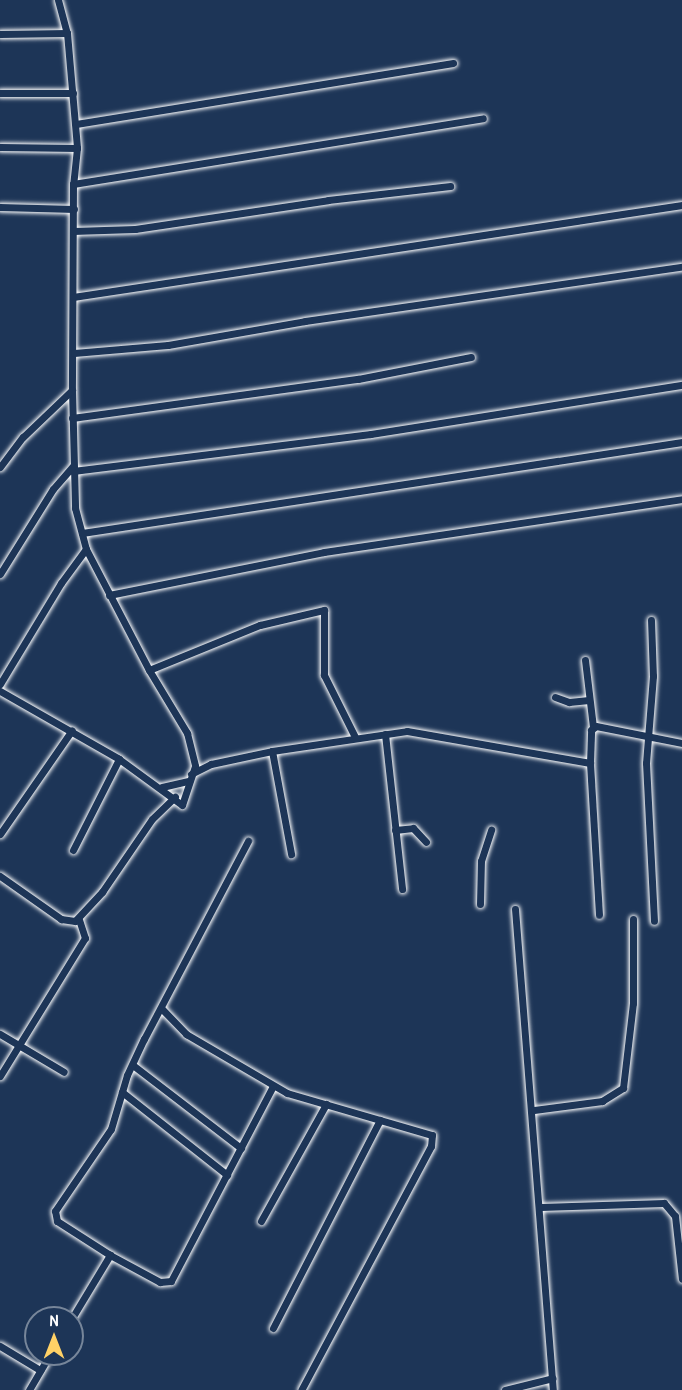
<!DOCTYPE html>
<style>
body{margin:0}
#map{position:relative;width:682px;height:1390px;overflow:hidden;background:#1d3557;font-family:"Patrick Hand",sans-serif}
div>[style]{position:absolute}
.roads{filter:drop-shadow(0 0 2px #fff) drop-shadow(0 0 2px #fff)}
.minor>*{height:7px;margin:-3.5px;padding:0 3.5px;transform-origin:3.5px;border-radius:3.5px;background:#1d3557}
span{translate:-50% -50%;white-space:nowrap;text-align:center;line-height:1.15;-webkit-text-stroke:4.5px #1d3557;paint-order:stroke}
.north{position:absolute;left:24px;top:1306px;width:60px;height:60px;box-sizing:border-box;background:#1d3557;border:2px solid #77869a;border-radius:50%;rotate:0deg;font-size:16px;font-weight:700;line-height:24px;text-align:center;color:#fff}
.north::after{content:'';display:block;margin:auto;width:21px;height:27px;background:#ffd166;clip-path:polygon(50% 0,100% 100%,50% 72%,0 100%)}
</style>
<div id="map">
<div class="roads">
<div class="minor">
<i style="left:58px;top:0;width:34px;rotate:75deg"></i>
<i style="left:67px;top:33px;width:115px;rotate:85deg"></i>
<i style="left:77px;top:148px;width:36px;rotate:96deg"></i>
<i style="left:73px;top:184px;width:206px;rotate:90.3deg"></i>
<i style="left:72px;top:390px;width:118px;rotate:88.5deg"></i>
<i style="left:75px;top:508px;width:42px;rotate:75deg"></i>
<i style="left:86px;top:549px;width:136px;rotate:62.5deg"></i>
<i style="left:149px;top:670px;width:74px;rotate:58.9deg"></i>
<i style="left:187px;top:733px;width:34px;rotate:76deg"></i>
<i style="left:195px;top:766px;width:41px;rotate:108.4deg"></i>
<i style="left:0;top:34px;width:67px;rotate:-0.9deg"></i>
<i style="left:0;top:93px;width:73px"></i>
<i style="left:76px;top:124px;width:382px;rotate:-9.2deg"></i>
<i style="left:0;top:147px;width:77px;rotate:0.7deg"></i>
<i style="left:73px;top:184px;width:415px;rotate:-9.1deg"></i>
<i style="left:0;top:207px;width:74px;rotate:1.5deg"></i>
<i style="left:73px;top:231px;width:62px;rotate:-1.8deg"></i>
<i style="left:135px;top:229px;width:195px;rotate:-8.5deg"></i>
<i style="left:328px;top:200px;width:123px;rotate:-6.5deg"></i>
<i style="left:73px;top:297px;width:616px;rotate:-8.59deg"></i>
<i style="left:74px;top:353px;width:94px;rotate:-4.9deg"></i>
<i style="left:168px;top:345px;width:139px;rotate:-9.9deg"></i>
<i style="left:305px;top:321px;width:381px;rotate:-8.2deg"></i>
<i style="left:72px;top:418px;width:289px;rotate:-7.8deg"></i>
<i style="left:358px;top:379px;width:115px;rotate:-11deg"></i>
<i style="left:0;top:467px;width:38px;rotate:-53deg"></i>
<i style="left:23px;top:437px;width:68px;rotate:-43.8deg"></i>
<i style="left:73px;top:471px;width:300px;rotate:-7.1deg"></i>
<i style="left:371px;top:434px;width:315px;rotate:-9deg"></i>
<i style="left:82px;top:533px;width:607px;rotate:-8.62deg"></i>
<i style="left:0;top:574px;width:100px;rotate:-58.1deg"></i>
<i style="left:53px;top:489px;width:30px;rotate:-49deg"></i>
<i style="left:109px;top:595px;width:219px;rotate:-11.3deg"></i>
<i style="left:324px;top:552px;width:362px;rotate:-8.4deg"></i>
<i style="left:651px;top:620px;width:56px;rotate:88deg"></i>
<i style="left:653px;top:676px;width:87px;rotate:94.6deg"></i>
<i style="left:646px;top:763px;width:158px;rotate:87.1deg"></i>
<i style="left:585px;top:660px;width:67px;rotate:83.2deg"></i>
<i style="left:149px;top:670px;width:120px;rotate:-22.1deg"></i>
<i style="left:260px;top:625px;width:66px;rotate:-13.2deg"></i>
<i style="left:324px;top:610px;width:65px;rotate:90deg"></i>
<i style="left:324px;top:675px;width:69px;rotate:63.4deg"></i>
<i style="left:0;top:684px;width:118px;rotate:-58.9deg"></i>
<i style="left:61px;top:583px;width:42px;rotate:-53.7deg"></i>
<i style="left:0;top:691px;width:137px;rotate:29.7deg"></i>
<i style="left:119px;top:759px;width:78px;rotate:36.1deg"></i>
<i style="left:555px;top:697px;width:15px;rotate:20deg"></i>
<i style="left:569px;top:702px;width:20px;rotate:-6deg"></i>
<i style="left:385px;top:734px;width:156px;rotate:83.7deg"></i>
<i style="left:272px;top:751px;width:105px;rotate:79.5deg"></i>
<i style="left:590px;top:763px;width:33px;rotate:-88deg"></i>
<i style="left:591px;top:730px;width:6px;rotate:-39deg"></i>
<i style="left:596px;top:726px;width:88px;rotate:11.2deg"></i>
<i style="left:191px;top:774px;width:22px;rotate:-27deg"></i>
<i style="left:211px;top:764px;width:62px;rotate:-12deg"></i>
<i style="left:272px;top:751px;width:136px;rotate:-8.4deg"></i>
<i style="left:407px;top:731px;width:186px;rotate:9.9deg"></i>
<i style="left:590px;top:763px;width:152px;rotate:86.6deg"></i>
<i style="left:162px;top:787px;width:26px;rotate:-13deg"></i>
<i style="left:395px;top:830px;width:18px;rotate:-6deg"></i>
<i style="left:413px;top:828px;width:19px;rotate:47deg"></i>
<i style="left:0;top:834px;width:126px;rotate:-55.3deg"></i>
<i style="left:73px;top:850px;width:102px;rotate:-63.2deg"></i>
<i style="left:0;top:876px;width:75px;rotate:35.2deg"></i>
<i style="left:61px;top:919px;width:14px;rotate:8deg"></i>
<i style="left:75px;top:921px;width:40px;rotate:-47deg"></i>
<i style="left:102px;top:892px;width:88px;rotate:-55.6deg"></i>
<i style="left:152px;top:819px;width:32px;rotate:-44deg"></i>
<i style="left:480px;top:904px;width:43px;rotate:-88.7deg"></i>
<i style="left:481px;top:861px;width:33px;rotate:-72deg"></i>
<i style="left:515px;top:909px;width:482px;rotate:85.5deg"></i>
<i style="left:162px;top:1009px;width:35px;rotate:46deg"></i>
<i style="left:186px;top:1034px;width:117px;rotate:30.3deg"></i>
<i style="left:287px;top:1093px;width:151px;rotate:16.2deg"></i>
<i style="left:432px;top:1135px;width:11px;rotate:95deg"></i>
<i style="left:431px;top:1146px;width:276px;rotate:118deg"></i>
<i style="left:0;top:1034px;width:74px;rotate:30.7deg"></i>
<i style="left:134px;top:1066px;width:135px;rotate:37.5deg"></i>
<i style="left:0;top:1076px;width:162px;rotate:-58.4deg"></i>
<i style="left:85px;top:938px;width:20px;rotate:-108deg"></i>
<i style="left:122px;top:1092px;width:134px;rotate:38.3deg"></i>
<i style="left:534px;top:1110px;width:69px;rotate:-7.5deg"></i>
<i style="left:602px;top:1101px;width:25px;rotate:-32deg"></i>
<i style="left:623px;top:1088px;width:86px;rotate:-83.3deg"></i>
<i style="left:633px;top:1003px;width:84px;rotate:-90deg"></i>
<i style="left:541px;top:1207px;width:123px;rotate:-1.9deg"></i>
<i style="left:664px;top:1203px;width:17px;rotate:50deg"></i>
<i style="left:675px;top:1216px;width:63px;rotate:83.7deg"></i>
<i style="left:261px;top:1221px;width:134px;rotate:-60.9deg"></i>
<i style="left:110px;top:1255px;width:57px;rotate:28.4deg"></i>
<i style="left:160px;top:1282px;width:11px;rotate:-5deg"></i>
<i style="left:171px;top:1281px;width:220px;rotate:-62.4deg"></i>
<i style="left:72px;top:1318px;width:74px;rotate:-58.9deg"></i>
<i style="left:110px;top:1255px;width:63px;rotate:-147.3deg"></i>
<i style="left:57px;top:1221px;width:10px;rotate:-101deg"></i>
<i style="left:55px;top:1211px;width:99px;rotate:-55.7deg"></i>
<i style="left:111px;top:1129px;width:56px;rotate:-73.5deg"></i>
<i style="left:127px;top:1075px;width:40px;rotate:-65deg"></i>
<i style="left:144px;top:1039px;width:224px;rotate:-62.3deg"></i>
<i style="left:273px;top:1328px;width:234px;rotate:-62.8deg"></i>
<i style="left:0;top:1346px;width:47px;rotate:31deg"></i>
<i style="left:29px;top:1390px;width:42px;rotate:-59.7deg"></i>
<i style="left:505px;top:1390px;width:49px;rotate:-14deg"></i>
</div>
</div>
<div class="north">N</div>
</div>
